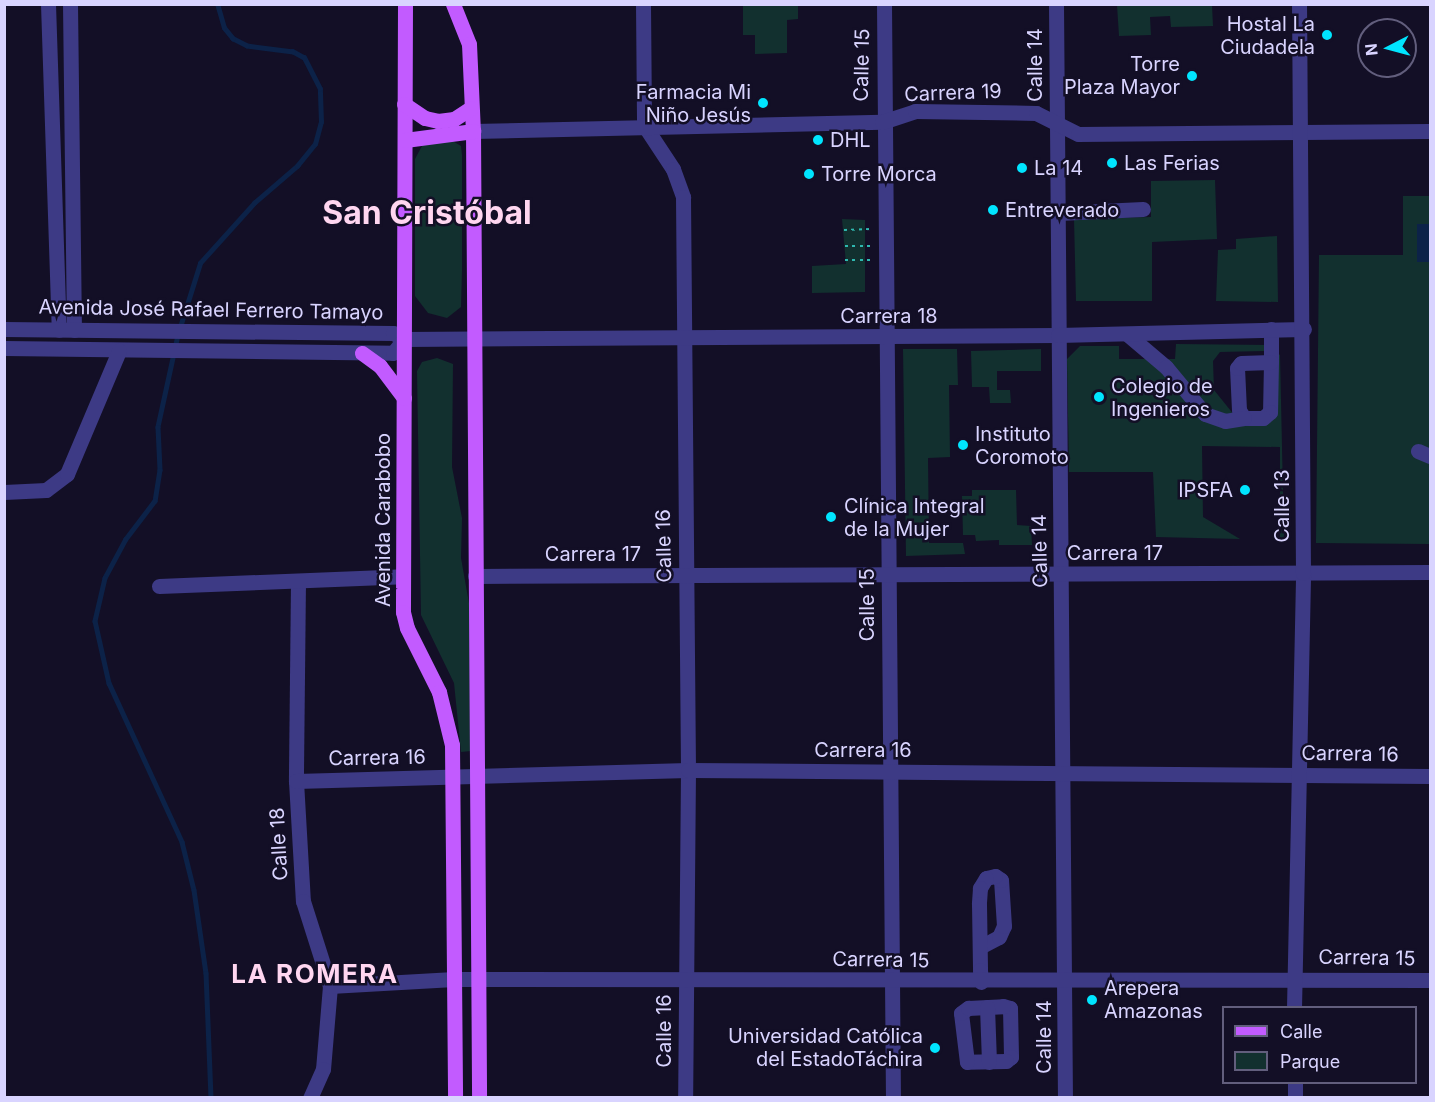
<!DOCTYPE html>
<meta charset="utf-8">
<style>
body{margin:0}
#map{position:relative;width:1435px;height:1102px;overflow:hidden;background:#130f26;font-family:Inter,sans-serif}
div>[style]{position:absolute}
.green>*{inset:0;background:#12302f}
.water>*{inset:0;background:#0c2248}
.stream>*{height:4.5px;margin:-2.25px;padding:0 2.25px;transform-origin:2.25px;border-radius:2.25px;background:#0c2248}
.path>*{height:2px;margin-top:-1px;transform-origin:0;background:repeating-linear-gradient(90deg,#2fb8b0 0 3px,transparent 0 7.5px)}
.minor>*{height:15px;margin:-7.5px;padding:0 7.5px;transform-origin:7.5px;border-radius:7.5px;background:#3d3a85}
.major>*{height:15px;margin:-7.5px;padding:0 7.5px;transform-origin:7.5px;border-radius:7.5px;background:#c25bff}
.dots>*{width:16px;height:16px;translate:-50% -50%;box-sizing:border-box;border:3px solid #130f26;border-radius:50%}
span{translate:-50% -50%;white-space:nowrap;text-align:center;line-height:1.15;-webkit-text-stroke:5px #130f26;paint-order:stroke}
.poi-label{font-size:20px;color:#d9d4ff}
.right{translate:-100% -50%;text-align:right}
.left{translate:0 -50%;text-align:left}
.street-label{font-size:20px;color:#d9d4ff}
.district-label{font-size:26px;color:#ffd6f0;font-weight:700;letter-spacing:1.5px}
.town-label{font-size:32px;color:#ffd6f0;font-weight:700}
.frame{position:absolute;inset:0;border:6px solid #d9d4ff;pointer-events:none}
.legend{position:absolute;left:1222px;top:1006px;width:195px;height:78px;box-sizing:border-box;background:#130f26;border:2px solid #625e7d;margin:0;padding:8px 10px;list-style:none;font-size:18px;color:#d9d4ff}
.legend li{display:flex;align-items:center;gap:12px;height:30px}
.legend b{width:30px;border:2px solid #625e7d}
.north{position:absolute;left:1357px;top:18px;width:60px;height:60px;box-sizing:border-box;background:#130f26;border:2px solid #625e7d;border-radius:50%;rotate:264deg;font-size:16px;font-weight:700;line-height:24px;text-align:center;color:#d9d4ff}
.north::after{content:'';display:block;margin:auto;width:21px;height:27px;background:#00e5ff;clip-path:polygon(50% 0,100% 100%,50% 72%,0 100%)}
</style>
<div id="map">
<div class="green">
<i style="clip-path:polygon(743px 5px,798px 5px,798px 19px,787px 20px,787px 53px,755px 54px,755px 35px,743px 35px)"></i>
<i style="clip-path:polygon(1117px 5px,1212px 5px,1213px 26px,1171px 27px,1170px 16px,1150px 17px,1151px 35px,1119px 36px)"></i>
<i style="clip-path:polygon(451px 140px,461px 146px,462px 155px,462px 270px,461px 307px,447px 318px,428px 313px,415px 296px,415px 159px,423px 144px)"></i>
<i style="clip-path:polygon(1215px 180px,1217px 239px,1152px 242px,1152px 301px,1076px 301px,1074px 219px,1151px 217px,1151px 181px)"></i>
<i style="clip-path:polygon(1403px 196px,1430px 196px,1430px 544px,1316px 543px,1319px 255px,1403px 255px)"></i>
<i style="clip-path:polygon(842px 219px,865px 220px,865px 292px,812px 293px,812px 266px,846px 264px)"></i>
<i style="clip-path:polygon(1277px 236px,1278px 302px,1216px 301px,1218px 250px,1236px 249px,1236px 239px)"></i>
<i style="clip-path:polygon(1176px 344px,1270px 345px,1264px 351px,1220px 352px,1213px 361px,1214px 390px,1239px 421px,1274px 420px,1274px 361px,1280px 354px,1284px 539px,1280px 538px,1280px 447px,1202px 446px,1203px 517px,1240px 539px,1156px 537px,1153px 472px,1069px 472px,1067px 359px,1080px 346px,1119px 346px,1119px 359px,1175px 359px)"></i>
<i style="clip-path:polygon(903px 349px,957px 349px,958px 385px,949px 385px,950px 457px,928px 458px,929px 543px,963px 543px,965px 554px,906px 556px)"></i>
<i style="clip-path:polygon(1041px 349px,1041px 371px,997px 371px,997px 390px,1010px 390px,1011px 403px,990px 403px,989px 387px,972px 387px,971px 351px)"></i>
<i style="clip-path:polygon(437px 358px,453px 364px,452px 467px,462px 518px,461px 558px,470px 609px,471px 751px,461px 752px,454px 683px,421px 615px,417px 371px,422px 362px)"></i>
<i style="clip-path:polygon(972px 490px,1016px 490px,1017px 525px,1031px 526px,1032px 545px,999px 545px,999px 540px,976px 541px,975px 535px,963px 535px,962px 496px,972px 496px)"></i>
</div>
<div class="water">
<i style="clip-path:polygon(1417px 224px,1430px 224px,1430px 262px,1417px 262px)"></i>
</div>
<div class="stream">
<i style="left:180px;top:327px;width:67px;rotate:-72.6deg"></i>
<i style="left:200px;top:263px;width:81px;rotate:-48deg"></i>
<i style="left:254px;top:203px;width:57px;rotate:-40.7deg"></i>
<i style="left:297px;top:166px;width:28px;rotate:-51deg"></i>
<i style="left:315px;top:144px;width:23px;rotate:-75deg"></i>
<i style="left:321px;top:122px;width:33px;rotate:-92deg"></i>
<i style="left:320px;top:89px;width:35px;rotate:-117deg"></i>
<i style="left:304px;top:58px;width:13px;rotate:-151deg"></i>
<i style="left:293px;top:52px;width:46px;rotate:-172.6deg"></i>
<i style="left:247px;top:46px;width:16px;rotate:-153deg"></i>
<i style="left:233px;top:39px;width:14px;rotate:-129deg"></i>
<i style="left:224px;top:28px;width:25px;rotate:-106deg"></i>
<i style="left:178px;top:335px;width:94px;rotate:102.3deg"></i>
<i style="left:158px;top:427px;width:43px;rotate:87.3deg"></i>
<i style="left:160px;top:470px;width:31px;rotate:99deg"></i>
<i style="left:155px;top:501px;width:48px;rotate:127.3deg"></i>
<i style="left:126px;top:539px;width:44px;rotate:118.3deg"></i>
<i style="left:105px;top:578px;width:44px;rotate:103.1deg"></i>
<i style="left:95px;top:621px;width:64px;rotate:77.3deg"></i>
<i style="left:109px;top:683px;width:175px;rotate:65.3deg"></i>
<i style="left:182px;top:842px;width:49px;rotate:76deg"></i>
<i style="left:194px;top:890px;width:84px;rotate:81.8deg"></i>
<i style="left:206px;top:973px;width:125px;rotate:87.7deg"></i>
</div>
<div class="path">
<i style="left:844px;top:230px;width:27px;rotate:-2deg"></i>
<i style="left:845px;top:246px;width:27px"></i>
<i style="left:845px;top:260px;width:27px"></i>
</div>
<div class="minor">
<i style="left:48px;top:4px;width:326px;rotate:88.1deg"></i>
<i style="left:70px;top:4px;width:326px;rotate:89.3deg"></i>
<i style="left:643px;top:4px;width:121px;rotate:89.5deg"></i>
<i style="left:644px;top:125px;width:53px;rotate:56.6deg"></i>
<i style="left:673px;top:169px;width:30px;rotate:70deg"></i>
<i style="left:683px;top:197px;width:573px;rotate:89.5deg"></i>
<i style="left:688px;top:770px;width:328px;rotate:90.5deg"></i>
<i style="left:884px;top:4px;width:1094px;rotate:89.53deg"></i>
<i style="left:1056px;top:4px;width:1094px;rotate:89.53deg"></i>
<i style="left:473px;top:131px;width:409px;rotate:-1.3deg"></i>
<i style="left:882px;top:122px;width:35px;rotate:-18deg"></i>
<i style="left:915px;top:111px;width:121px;rotate:0.9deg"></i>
<i style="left:1036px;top:113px;width:47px;rotate:26.6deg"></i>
<i style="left:1078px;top:134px;width:352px;rotate:-0.5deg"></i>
<i style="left:1058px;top:213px;width:85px;rotate:-2.7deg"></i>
<i style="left:4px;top:329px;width:389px;rotate:0.6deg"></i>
<i style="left:393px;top:333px;width:13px;rotate:29deg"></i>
<i style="left:1271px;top:329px;width:33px;rotate:90deg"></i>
<i style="left:1271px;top:362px;width:50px;rotate:91.1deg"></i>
<i style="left:1270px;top:412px;width:9px;rotate:139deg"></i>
<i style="left:1263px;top:418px;width:19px;rotate:180deg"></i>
<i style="left:1244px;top:418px;width:9px;rotate:-122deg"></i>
<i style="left:1239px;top:410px;width:42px;rotate:-92.7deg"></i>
<i style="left:1237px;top:368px;width:6px;rotate:-51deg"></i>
<i style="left:1241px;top:363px;width:30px;rotate:-2deg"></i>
<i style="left:1127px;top:334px;width:51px;rotate:40.2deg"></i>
<i style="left:1166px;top:367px;width:61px;rotate:50.3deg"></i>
<i style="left:1205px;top:414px;width:21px;rotate:19deg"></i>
<i style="left:1225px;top:421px;width:19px;rotate:-9deg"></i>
<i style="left:404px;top:339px;width:654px;rotate:-0.35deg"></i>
<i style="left:1058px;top:335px;width:246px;rotate:-1.4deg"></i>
<i style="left:4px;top:348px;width:389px;rotate:0.7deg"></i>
<i style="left:393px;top:353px;width:18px;rotate:-52deg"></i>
<i style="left:1418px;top:451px;width:13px;rotate:23deg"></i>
<i style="left:4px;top:492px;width:42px;rotate:-2.7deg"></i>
<i style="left:46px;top:490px;width:26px;rotate:-37deg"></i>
<i style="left:67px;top:474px;width:134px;rotate:-67.1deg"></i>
<i style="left:475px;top:576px;width:955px;rotate:-0.24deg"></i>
<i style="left:298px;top:581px;width:200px;rotate:90.6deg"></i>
<i style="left:296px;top:781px;width:120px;rotate:86.7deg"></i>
<i style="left:303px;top:901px;width:89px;rotate:72.4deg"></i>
<i style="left:330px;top:986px;width:83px;rotate:94.8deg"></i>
<i style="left:323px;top:1069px;width:32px;rotate:114deg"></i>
<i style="left:159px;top:586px;width:244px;rotate:-2.3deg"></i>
<i style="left:296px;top:781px;width:392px;rotate:-1.6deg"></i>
<i style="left:688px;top:770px;width:742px;rotate:0.46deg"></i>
<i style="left:980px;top:947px;width:21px;rotate:-28deg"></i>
<i style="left:999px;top:937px;width:12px;rotate:-66deg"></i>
<i style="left:1004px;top:926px;width:46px;rotate:-93.7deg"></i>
<i style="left:1001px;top:880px;width:7px;rotate:-146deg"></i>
<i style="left:995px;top:876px;width:9px;rotate:167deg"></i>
<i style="left:986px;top:878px;width:12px;rotate:121deg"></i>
<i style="left:980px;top:888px;width:16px;rotate:94deg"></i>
<i style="left:979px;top:904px;width:66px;rotate:89.1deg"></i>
<i style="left:980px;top:970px;width:12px;rotate:85deg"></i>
<i style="left:330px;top:986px;width:124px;rotate:-3.2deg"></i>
<i style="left:454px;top:979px;width:976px;rotate:0.06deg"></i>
<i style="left:1003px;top:1006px;width:7px;rotate:16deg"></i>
<i style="left:1010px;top:1008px;width:49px;rotate:88.8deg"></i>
<i style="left:1011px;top:1057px;width:6px;rotate:141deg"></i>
<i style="left:1006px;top:1061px;width:39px;rotate:179deg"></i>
<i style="left:967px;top:1062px;width:49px;rotate:-97deg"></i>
<i style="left:961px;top:1013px;width:9px;rotate:-36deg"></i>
<i style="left:968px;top:1008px;width:35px;rotate:-3deg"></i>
<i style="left:987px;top:1007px;width:55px;rotate:87.9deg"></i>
<i style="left:1294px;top:1008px;width:435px;rotate:-88.8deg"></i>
<i style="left:1303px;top:573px;width:569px;rotate:-90.4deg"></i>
<i style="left:1295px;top:1082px;width:16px;rotate:90deg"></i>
</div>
<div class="major">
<i style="left:405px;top:4px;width:608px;rotate:90.19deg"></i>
<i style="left:403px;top:612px;width:16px;rotate:76deg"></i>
<i style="left:407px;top:628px;width:72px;rotate:63.4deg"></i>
<i style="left:439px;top:692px;width:55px;rotate:76.2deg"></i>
<i style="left:452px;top:745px;width:353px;rotate:89.5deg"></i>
<i style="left:453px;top:4px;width:43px;rotate:68.2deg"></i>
<i style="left:469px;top:44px;width:87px;rotate:87.4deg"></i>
<i style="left:473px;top:131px;width:967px;rotate:89.64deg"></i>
<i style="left:404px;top:104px;width:25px;rotate:34deg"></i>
<i style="left:425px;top:118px;width:13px;rotate:13deg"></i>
<i style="left:438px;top:121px;width:16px;rotate:-7deg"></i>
<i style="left:454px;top:119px;width:20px;rotate:-33deg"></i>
<i style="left:405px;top:140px;width:69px;rotate:-7.5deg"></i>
<i style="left:362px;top:353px;width:22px;rotate:36deg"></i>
<i style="left:380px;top:366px;width:40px;rotate:53deg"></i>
</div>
<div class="dots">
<i style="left:1327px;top:35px;background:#00e5ff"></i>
<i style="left:1192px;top:76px;background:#00e5ff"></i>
<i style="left:763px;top:103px;background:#00e5ff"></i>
<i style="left:818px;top:140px;background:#00e5ff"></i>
<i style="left:1112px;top:163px;background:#00e5ff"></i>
<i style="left:1022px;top:168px;background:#00e5ff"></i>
<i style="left:809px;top:174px;background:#00e5ff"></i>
<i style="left:993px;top:210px;background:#00e5ff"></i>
<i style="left:1099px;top:397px;background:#00e5ff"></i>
<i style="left:963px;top:445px;background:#00e5ff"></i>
<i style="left:1245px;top:490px;background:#00e5ff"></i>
<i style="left:831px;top:517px;background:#00e5ff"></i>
<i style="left:1092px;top:1000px;background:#00e5ff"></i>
<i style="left:935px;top:1048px;background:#00e5ff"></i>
</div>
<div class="poi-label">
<span class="right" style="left:1315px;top:36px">Hostal La<br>Ciudadela</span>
<span class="right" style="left:1180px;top:76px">Torre<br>Plaza Mayor</span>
<span class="right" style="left:751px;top:104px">Farmacia Mi<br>Niño Jesús</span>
<span class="left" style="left:830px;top:140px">DHL</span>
<span class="left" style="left:1124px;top:163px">Las Ferias</span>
<span class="left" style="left:1034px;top:168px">La 14</span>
<span class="left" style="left:821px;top:174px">Torre Morca</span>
<span class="left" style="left:1005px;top:210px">Entreverado</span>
<span class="left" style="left:1111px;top:398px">Colegio de<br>Ingenieros</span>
<span class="left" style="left:975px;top:446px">Instituto<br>Coromoto</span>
<span class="right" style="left:1233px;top:490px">IPSFA</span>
<span class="left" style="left:844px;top:518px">Clínica Integral<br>de la Mujer</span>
<span class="left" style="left:1104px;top:1000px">Arepera<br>Amazonas</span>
<span class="right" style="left:923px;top:1048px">Universidad Católica<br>del EstadoTáchira</span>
</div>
<div class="street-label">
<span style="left:862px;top:65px;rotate:-89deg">Calle 15</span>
<span style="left:1035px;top:65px;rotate:-90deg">Calle 14</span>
<span style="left:953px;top:93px;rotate:-2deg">Carrera 19</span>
<span style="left:211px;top:310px;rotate:1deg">Avenida José Rafael Ferrero Tamayo</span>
<span style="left:889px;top:316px">Carrera 18</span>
<span style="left:1282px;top:506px;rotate:-90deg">Calle 13</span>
<span style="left:383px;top:520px;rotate:-90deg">Avenida Carabobo</span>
<span style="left:664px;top:546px;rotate:-91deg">Calle 16</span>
<span style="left:1040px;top:551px;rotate:-91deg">Calle 14</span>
<span style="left:1115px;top:553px">Carrera 17</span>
<span style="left:593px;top:554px">Carrera 17</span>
<span style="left:867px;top:605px;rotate:-90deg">Calle 15</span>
<span style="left:863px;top:750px">Carrera 16</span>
<span style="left:1350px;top:754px;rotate:1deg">Carrera 16</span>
<span style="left:377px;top:758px;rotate:-1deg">Carrera 16</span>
<span style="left:279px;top:844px;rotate:-93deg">Calle 18</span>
<span style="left:1367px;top:958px;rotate:1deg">Carrera 15</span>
<span style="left:881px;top:960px;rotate:1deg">Carrera 15</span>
<span style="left:664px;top:1031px;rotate:-90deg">Calle 16</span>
<span style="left:1044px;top:1037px;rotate:-90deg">Calle 14</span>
</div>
<div class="district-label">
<span style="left:315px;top:974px">LA ROMERA</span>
</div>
<div class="town-label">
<span style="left:427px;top:213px">San Cristóbal</span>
</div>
<div class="frame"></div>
<ul class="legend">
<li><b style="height:8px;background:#c25bff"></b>Calle</li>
<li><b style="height:16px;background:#12302f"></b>Parque</li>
</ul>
<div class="north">N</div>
</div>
